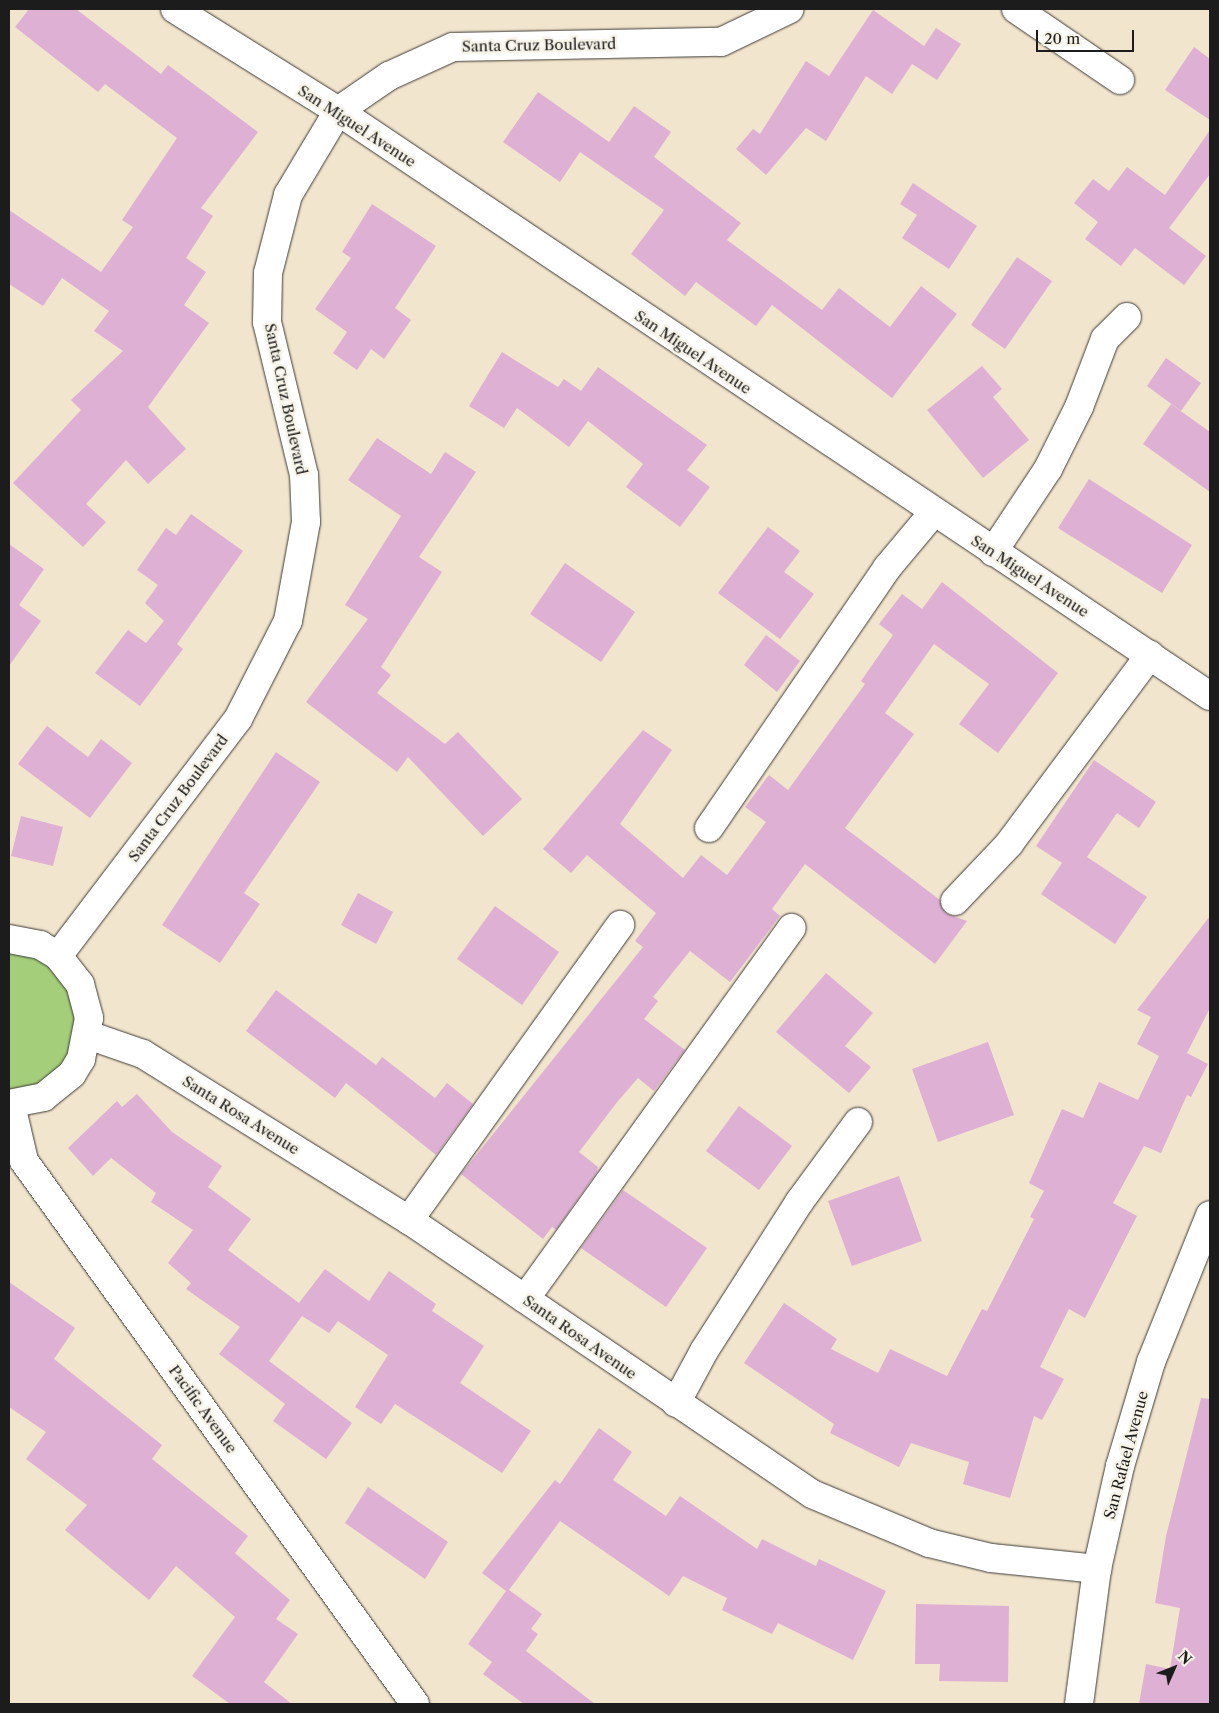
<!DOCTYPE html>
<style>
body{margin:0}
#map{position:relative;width:1219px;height:1713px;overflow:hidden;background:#f2e5cd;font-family:"Libre Caslon Text",serif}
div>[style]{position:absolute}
.green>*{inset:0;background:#a4ce7a}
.building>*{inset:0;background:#deb0d4}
.roads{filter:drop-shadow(0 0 1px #3c3a37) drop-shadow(0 0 1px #3c3a37)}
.minor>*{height:28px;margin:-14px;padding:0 14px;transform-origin:14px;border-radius:14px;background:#fff}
span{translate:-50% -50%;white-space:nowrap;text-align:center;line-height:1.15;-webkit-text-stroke:5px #f7f3e8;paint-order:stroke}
.street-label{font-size:15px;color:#1c1c1c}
.frame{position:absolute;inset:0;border:10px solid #1c1c1c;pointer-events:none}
.north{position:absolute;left:1149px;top:1643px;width:50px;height:50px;-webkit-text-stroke:4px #f7f3e8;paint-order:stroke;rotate:46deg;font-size:14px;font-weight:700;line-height:20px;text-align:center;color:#1c1c1c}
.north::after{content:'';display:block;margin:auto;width:18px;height:22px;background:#1c1c1c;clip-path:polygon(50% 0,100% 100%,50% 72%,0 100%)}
.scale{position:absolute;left:1036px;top:30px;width:98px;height:22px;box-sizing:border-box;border:2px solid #1c1c1c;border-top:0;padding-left:6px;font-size:15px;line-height:18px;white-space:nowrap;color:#1c1c1c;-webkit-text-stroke:4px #f7f3e8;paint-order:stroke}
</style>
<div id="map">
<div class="green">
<i style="clip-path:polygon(9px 939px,70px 969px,81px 1059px,9px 1104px)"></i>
</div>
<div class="building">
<i style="clip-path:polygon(29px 9px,76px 9px,161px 74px,168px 65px,258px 132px,201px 208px,213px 216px,186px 258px,206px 272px,184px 305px,209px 323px,148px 407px,186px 449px,148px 484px,126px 460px,86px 504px,106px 522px,83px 547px,13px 483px,81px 410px,71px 400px,123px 351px,94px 331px,109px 311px,62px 278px,43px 306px,9px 284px,9px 210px,101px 272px,133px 227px,122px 220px,177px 138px,105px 84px,98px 92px,15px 27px)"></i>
<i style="clip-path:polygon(873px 10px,924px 46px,936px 28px,961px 44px,937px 80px,912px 64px,892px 94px,866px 76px,826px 141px,806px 128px,766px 175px,736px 149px,753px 129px,760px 134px,806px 61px,829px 76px)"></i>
<i style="clip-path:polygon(1194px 47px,1210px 59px,1210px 120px,1165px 90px)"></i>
<i style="clip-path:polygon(538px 92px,609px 142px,634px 106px,671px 132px,654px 157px,741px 223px,727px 240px,822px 310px,839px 288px,890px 327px,921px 286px,957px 314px,892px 398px,772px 305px,756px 326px,696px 282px,685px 296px,631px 254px,664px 210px,580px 152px,560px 182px,503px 142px)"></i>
<i style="clip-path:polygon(1210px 130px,1210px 174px,1169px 228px,1206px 256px,1184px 285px,1135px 248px,1121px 266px,1085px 239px,1098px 222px,1074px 203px,1093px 179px,1109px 191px,1127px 167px,1165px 195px)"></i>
<i style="clip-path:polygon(913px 183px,977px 226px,949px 269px,902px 238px,917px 215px,900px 204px)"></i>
<i style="clip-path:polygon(372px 204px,436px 246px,395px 308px,411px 320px,384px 359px,371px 349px,357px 370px,333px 353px,347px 332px,315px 309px,351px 258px,342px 252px)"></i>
<i style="clip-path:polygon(1017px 257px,1052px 281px,1005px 349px,971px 325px)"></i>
<i style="clip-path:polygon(502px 352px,558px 387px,564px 379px,581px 391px,598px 367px,707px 445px,687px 470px,710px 487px,680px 527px,626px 487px,643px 464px,588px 421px,569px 447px,517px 408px,504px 428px,469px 406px)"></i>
<i style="clip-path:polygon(1166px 358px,1201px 383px,1181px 411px,1147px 386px)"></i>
<i style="clip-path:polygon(982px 366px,1002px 389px,993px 397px,1029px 440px,983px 478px,927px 410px)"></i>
<i style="clip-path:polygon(1171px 404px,1210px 432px,1210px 492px,1143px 444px)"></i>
<i style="clip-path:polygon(377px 438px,431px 474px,445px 452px,476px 472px,419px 557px,442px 572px,381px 667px,391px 675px,377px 693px,445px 744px,458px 732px,522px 799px,483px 836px,408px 757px,397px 772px,306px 702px,368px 619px,345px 605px,401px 516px,348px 480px)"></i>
<i style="clip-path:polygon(1089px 479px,1192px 545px,1162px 593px,1058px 528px)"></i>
<i style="clip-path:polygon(191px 514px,243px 551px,177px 644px,183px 649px,140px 706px,95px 673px,128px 630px,146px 643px,164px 621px,145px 603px,158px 585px,137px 570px,166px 528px,176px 535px)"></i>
<i style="clip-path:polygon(768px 527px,800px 551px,784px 572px,814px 594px,780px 639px,718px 593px)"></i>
<i style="clip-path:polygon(9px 544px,44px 569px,19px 605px,41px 621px,9px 666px)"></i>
<i style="clip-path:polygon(565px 563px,635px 612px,601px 662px,530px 614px)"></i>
<i style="clip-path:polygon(942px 582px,1058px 673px,998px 753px,959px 724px,989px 684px,934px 644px,885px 713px,914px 734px,845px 828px,940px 900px,945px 913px,967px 921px,935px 964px,805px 864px,772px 909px,780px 916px,730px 982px,690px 951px,653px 997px,658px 1001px,644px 1019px,685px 1050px,654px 1091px,638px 1078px,618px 1101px,579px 1152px,598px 1167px,597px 1172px,556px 1230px,552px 1227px,543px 1239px,461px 1174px,643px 947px,635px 941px,656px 913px,587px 855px,571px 873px,543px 849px,643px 730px,672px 750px,620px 824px,683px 878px,701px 855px,727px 875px,766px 822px,745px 807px,769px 775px,788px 790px,865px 684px,861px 681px,893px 635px,879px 624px,902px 594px,922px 609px)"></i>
<i style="clip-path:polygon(766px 635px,800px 661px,777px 692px,744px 665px)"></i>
<i style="clip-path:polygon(47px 726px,88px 757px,101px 739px,132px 763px,90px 818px,18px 764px)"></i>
<i style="clip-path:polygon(276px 752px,320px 782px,244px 893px,260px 904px,220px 963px,162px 925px)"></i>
<i style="clip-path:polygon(1094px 760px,1156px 802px,1139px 828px,1117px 813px,1087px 857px,1147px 897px,1115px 944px,1041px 894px,1062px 863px,1036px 846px)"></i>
<i style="clip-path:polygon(21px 816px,63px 827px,53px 866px,11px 856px)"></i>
<i style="clip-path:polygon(358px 893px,393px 912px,376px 944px,341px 925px)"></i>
<i style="clip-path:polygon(495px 906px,559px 952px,522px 1005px,457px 959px)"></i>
<i style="clip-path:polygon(1210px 916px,1210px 1008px,1187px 1053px,1208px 1064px,1191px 1097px,1187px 1095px,1161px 1153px,1144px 1146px,1113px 1203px,1137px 1216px,1085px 1318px,1069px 1309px,1040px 1367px,1064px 1379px,1042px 1420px,1034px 1416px,1010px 1498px,963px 1484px,969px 1462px,911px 1443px,899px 1467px,830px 1433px,834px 1424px,744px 1363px,784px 1303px,837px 1339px,831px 1349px,878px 1373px,890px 1349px,947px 1376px,982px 1309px,987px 1311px,1034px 1219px,1030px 1217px,1044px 1191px,1029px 1183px,1062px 1109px,1083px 1118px,1099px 1082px,1138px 1100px,1159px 1056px,1137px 1044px,1151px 1017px,1137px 1010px)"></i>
<i style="clip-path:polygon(826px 973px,873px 1013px,845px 1046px,871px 1067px,849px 1093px,776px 1032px)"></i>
<i style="clip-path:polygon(276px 990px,376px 1065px,382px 1057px,435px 1098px,447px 1083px,473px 1104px,436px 1155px,346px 1083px,335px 1098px,246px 1031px)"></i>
<i style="clip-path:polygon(988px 1042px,1014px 1115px,938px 1142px,912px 1069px)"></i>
<i style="clip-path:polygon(137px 1094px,172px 1132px,222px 1166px,208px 1187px,251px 1219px,228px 1250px,299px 1303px,325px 1269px,369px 1301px,389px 1271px,436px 1304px,432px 1311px,484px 1346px,460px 1383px,531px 1431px,502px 1473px,395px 1404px,381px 1424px,355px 1407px,388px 1355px,338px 1321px,329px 1333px,302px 1316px,269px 1361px,352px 1423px,326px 1459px,273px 1421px,285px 1404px,219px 1354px,240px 1327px,186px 1289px,191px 1283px,168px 1263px,193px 1230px,151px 1202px,156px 1193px,111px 1158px,93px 1176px,68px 1148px,117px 1101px,122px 1107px)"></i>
<i style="clip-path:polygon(739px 1106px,792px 1146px,759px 1190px,706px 1151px)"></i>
<i style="clip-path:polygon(899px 1176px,922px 1241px,852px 1266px,828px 1201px)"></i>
<i style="clip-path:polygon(623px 1190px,707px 1248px,666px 1307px,581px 1248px)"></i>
<i style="clip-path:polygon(9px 1282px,75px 1328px,54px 1359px,162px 1445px,152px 1459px,248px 1536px,235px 1553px,290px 1600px,276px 1619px,298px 1634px,264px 1682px,292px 1704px,230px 1704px,192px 1676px,235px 1617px,176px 1566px,149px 1600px,65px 1530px,87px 1505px,26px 1459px,46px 1432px,9px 1407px)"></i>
<i style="clip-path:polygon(1201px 1398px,1210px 1399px,1210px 1704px,1139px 1704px,1146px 1664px,1170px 1669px,1180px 1608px,1155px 1603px,1166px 1536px)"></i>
<i style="clip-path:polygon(599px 1428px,632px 1452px,613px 1480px,666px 1516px,680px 1496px,757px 1549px,762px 1539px,816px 1566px,819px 1559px,886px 1591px,853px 1660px,778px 1623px,772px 1634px,722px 1610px,727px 1598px,683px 1576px,669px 1596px,560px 1521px,509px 1590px,542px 1614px,531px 1629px,538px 1634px,526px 1651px,595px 1704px,524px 1704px,483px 1674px,492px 1662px,468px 1644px,506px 1591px,482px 1573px,555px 1480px,560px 1484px)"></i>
<i style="clip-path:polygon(368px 1487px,448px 1542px,425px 1579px,345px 1523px)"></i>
<i style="clip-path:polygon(916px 1604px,1009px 1606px,1008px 1682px,939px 1681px,940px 1664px,915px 1664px)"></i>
</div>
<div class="roads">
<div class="minor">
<i style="left:175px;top:9px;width:192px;rotate:32deg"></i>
<i style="left:338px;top:111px;width:1050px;rotate:33.86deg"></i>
<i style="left:1016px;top:9px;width:126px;rotate:34.3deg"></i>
<i style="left:993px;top:552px;width:100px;rotate:-56.5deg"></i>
<i style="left:1048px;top:469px;width:69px;rotate:-63.4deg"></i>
<i style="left:1079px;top:407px;width:73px;rotate:-69.1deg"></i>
<i style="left:1105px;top:339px;width:31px;rotate:-45deg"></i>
<i style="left:709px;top:828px;width:315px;rotate:-55.6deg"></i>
<i style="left:887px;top:568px;width:72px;rotate:-50.1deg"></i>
<i style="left:955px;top:901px;width:79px;rotate:-46.5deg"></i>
<i style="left:1009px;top:844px;width:236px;rotate:-53.3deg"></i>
<i style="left:9px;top:939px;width:32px;rotate:11deg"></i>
<i style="left:40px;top:945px;width:21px;rotate:31deg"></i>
<i style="left:58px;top:956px;width:36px;rotate:52deg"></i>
<i style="left:80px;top:984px;width:35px;rotate:75deg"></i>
<i style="left:89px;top:1018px;width:42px;rotate:101deg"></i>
<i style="left:81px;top:1059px;width:17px;rotate:121deg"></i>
<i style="left:72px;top:1074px;width:36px;rotate:141deg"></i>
<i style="left:44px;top:1097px;width:36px;rotate:169deg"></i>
<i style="left:58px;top:956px;width:298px;rotate:-52.8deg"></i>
<i style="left:238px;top:719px;width:110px;rotate:-63deg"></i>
<i style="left:288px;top:621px;width:101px;rotate:-79.7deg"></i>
<i style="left:306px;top:522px;width:47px;rotate:-92.4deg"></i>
<i style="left:304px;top:475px;width:157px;rotate:-103.6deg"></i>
<i style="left:267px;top:322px;width:49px;rotate:-88.8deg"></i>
<i style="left:268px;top:273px;width:81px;rotate:-75.6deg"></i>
<i style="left:288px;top:195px;width:98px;rotate:-59.2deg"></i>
<i style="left:338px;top:111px;width:62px;rotate:-34.5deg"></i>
<i style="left:389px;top:76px;width:70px;rotate:-24.4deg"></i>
<i style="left:453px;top:47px;width:268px;rotate:-1.1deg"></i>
<i style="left:721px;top:42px;width:76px;rotate:-25.6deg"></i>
<i style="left:88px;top:1035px;width:58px;rotate:19.1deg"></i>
<i style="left:143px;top:1054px;width:314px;rotate:32deg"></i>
<i style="left:409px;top:1220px;width:487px;rotate:34.2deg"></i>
<i style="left:812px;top:1494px;width:127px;rotate:22.7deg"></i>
<i style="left:929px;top:1543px;width:64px;rotate:13.6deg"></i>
<i style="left:991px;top:1558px;width:107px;rotate:5.9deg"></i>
<i style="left:11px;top:1105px;width:57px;rotate:76.9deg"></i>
<i style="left:24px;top:1161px;width:669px;rotate:54.24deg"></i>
<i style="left:409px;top:1220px;width:363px;rotate:-54.4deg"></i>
<i style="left:525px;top:1299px;width:457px;rotate:-54.3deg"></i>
<i style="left:676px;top:1403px;width:59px;rotate:-61.7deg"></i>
<i style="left:704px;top:1351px;width:178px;rotate:-57.4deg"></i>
<i style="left:800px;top:1201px;width:98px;rotate:-53.7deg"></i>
<i style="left:1079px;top:1704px;width:136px;rotate:-82.4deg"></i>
<i style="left:1097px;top:1569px;width:106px;rotate:-77.4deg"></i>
<i style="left:1120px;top:1466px;width:109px;rotate:-73.4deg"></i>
<i style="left:1151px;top:1362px;width:158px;rotate:-68.1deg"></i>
</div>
</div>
<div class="street-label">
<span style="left:539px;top:45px;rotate:-1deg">Santa Cruz Boulevard</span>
<span style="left:357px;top:126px;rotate:33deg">San Miguel Avenue</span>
<span style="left:693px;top:352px;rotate:34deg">San Miguel Avenue</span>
<span style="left:286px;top:399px;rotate:78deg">Santa Cruz Boulevard</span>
<span style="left:1030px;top:576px;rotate:33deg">San Miguel Avenue</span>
<span style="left:178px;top:798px;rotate:-53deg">Santa Cruz Boulevard</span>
<span style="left:241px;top:1115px;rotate:32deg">Santa Rosa Avenue</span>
<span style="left:580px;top:1337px;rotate:35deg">Santa Rosa Avenue</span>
<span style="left:203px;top:1409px;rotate:54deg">Pacific Avenue</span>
<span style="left:1126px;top:1455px;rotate:-75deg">San Rafael Avenue</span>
</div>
<div class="frame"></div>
<div class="north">N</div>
<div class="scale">20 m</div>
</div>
